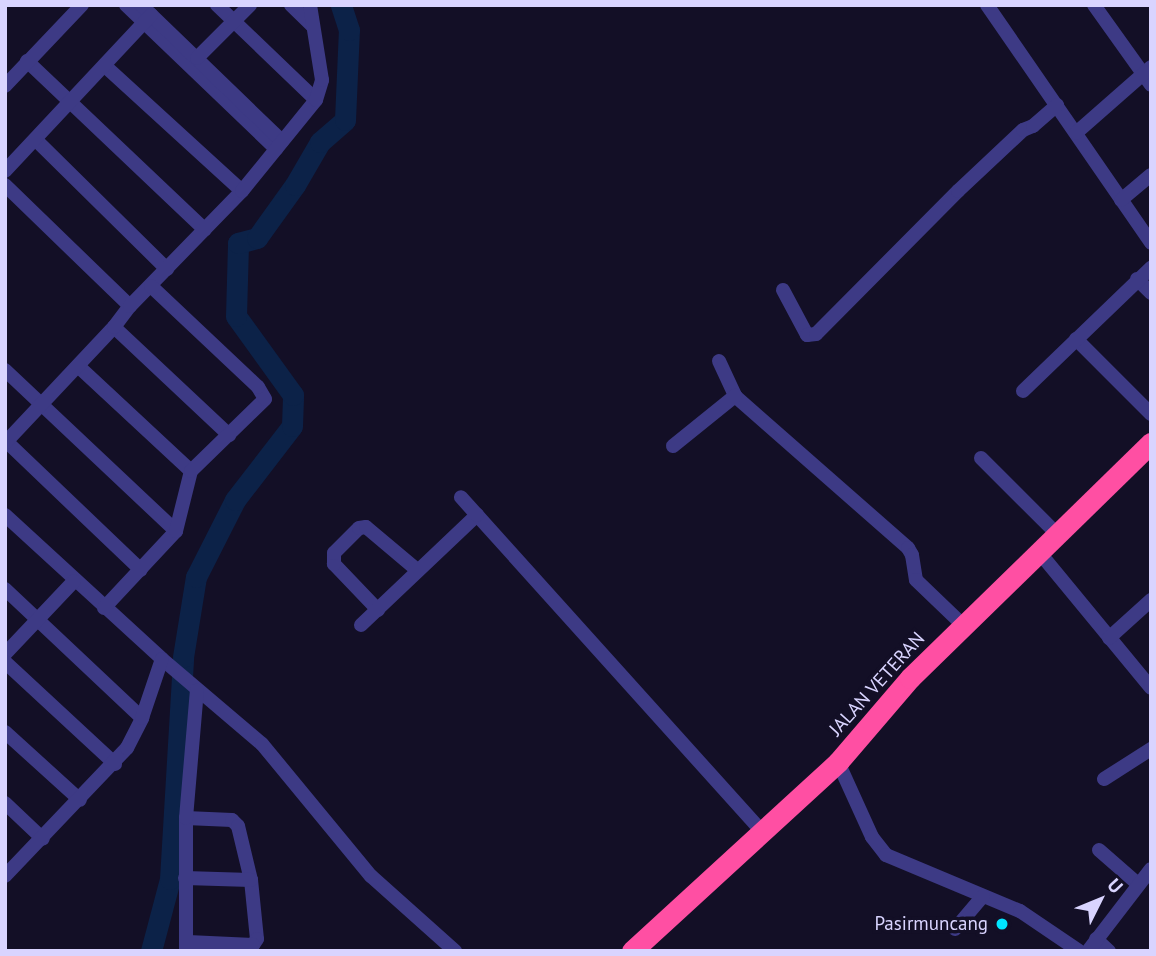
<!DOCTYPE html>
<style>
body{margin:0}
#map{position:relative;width:1156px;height:956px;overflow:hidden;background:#130f26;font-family:"PT Sans",sans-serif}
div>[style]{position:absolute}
.river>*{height:21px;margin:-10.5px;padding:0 10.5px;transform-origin:10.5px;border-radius:10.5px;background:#0c2248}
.street>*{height:14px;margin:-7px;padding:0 7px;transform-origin:7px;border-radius:7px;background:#3d3a85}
.highway>*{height:21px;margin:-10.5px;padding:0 10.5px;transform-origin:10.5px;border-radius:10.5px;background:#ff4fa3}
.dots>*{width:19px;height:19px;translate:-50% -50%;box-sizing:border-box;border:4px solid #130f26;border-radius:50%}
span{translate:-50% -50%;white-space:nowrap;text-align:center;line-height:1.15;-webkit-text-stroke:7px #130f26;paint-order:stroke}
.street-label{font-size:19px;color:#d9d4ff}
.poi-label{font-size:19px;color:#d9d4ff}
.right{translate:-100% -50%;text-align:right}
.frame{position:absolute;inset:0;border:7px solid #d9d4ff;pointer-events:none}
.north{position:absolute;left:1065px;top:865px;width:70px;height:70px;-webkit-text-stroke:5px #130f26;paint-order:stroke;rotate:47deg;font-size:19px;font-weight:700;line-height:28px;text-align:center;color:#d9d4ff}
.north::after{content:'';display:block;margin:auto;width:24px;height:32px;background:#d9d4ff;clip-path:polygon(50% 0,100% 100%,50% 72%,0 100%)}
</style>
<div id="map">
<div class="river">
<i style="left:151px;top:951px;width:74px;rotate:-75.2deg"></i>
<i style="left:170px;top:879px;width:222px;rotate:-86.6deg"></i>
<i style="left:183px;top:657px;width:81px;rotate:-80.8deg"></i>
<i style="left:196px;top:577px;width:86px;rotate:-63.1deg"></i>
<i style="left:235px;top:500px;width:93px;rotate:-52.4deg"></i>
<i style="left:292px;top:426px;width:31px;rotate:-88deg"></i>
<i style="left:293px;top:395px;width:97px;rotate:-125.8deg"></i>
<i style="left:236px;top:316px;width:73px;rotate:-88.4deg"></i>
<i style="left:238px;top:243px;width:20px;rotate:-15deg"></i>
<i style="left:257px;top:238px;width:65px;rotate:-54.4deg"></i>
<i style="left:295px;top:185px;width:50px;rotate:-59.8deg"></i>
<i style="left:320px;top:142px;width:33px;rotate:-41deg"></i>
<i style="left:345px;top:120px;width:90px;rotate:-87.5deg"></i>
<i style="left:349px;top:30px;width:26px;rotate:-108deg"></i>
</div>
<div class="street">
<i style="left:126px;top:5px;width:208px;rotate:43.8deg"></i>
<i style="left:141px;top:5px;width:196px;rotate:44deg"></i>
<i style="left:217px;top:5px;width:137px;rotate:43.8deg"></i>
<i style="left:291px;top:5px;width:30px;rotate:44deg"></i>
<i style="left:987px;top:5px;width:289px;rotate:55.4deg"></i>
<i style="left:1094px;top:5px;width:98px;rotate:54.5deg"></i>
<i style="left:197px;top:58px;width:75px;rotate:-45deg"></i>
<i style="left:27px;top:61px;width:245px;rotate:43.5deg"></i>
<i style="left:105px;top:66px;width:185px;rotate:42.4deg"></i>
<i style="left:5px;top:86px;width:112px;rotate:-46.5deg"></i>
<i style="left:1076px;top:133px;width:100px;rotate:-41.3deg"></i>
<i style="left:36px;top:140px;width:184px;rotate:44.6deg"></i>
<i style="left:5px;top:171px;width:214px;rotate:-46.9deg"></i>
<i style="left:5px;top:185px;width:174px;rotate:44.1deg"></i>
<i style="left:1121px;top:200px;width:39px;rotate:-40deg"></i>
<i style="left:1137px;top:279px;width:20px;rotate:45deg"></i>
<i style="left:783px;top:290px;width:51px;rotate:61.9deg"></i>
<i style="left:807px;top:335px;width:9px;rotate:-6deg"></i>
<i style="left:816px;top:334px;width:202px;rotate:-45.2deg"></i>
<i style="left:958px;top:191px;width:89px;rotate:-43.2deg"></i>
<i style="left:1023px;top:130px;width:11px;rotate:-22deg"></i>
<i style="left:1033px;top:126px;width:32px;rotate:-41deg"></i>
<i style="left:114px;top:327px;width:158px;rotate:43.2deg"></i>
<i style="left:1076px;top:339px;width:106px;rotate:45deg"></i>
<i style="left:719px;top:361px;width:38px;rotate:65deg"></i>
<i style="left:735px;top:396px;width:230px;rotate:41.3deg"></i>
<i style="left:908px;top:548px;width:8px;rotate:60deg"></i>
<i style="left:912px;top:555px;width:25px;rotate:81deg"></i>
<i style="left:916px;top:580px;width:65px;rotate:43.8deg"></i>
<i style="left:78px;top:366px;width:154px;rotate:42.9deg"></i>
<i style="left:5px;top:370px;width:235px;rotate:43.3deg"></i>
<i style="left:1023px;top:391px;width:178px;rotate:-43.9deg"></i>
<i style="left:7px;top:442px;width:185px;rotate:43.7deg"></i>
<i style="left:5px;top:443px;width:159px;rotate:-46.8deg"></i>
<i style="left:114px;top:327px;width:26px;rotate:-53deg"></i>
<i style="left:130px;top:306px;width:161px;rotate:-45.8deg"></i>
<i style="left:242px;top:191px;width:117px;rotate:-50.9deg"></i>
<i style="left:316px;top:100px;width:21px;rotate:-73deg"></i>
<i style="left:322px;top:80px;width:76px;rotate:-99.1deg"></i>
<i style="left:673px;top:446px;width:80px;rotate:-38.9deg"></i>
<i style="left:981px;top:458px;width:107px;rotate:45deg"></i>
<i style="left:5px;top:515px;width:213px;rotate:42.5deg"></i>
<i style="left:162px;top:659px;width:131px;rotate:40.4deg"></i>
<i style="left:262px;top:744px;width:171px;rotate:50.5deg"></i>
<i style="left:371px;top:876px;width:113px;rotate:41.8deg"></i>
<i style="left:477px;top:515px;width:428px;rotate:48deg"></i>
<i style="left:1039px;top:552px;width:176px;rotate:50.5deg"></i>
<i style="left:5px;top:589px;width:188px;rotate:43.3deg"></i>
<i style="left:104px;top:608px;width:105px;rotate:-46.9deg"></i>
<i style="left:176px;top:531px;width:62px;rotate:-76deg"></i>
<i style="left:191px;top:471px;width:103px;rotate:-44.2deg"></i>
<i style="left:265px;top:399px;width:14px;rotate:-120deg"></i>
<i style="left:258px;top:387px;width:147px;rotate:-136.7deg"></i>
<i style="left:378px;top:610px;width:64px;rotate:-133.7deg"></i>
<i style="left:334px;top:564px;width:11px;rotate:-90deg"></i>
<i style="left:334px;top:553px;width:35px;rotate:-45deg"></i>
<i style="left:359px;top:528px;width:7px;rotate:-8deg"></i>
<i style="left:366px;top:527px;width:67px;rotate:40.1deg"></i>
<i style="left:361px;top:625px;width:160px;rotate:-43.5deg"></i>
<i style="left:477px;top:515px;width:24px;rotate:-132deg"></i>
<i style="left:1109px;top:638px;width:57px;rotate:-42.1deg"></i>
<i style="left:5px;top:654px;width:100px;rotate:-46.6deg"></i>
<i style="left:5px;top:662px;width:150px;rotate:42.8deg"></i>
<i style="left:5px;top:732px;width:101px;rotate:42.2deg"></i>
<i style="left:838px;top:762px;width:82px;rotate:65.6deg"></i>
<i style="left:872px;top:837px;width:23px;rotate:52deg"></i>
<i style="left:886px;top:855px;width:145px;rotate:22.7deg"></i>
<i style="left:1020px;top:911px;width:71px;rotate:34.1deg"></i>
<i style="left:1104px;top:779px;width:56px;rotate:-32.6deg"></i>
<i style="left:5px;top:803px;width:52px;rotate:43.5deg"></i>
<i style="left:186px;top:818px;width:46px;rotate:2.5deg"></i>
<i style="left:232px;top:820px;width:8px;rotate:45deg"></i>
<i style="left:238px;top:826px;width:56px;rotate:76.5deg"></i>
<i style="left:251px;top:880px;width:59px;rotate:84.2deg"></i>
<i style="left:257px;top:939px;width:7px;rotate:124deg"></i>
<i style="left:253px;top:945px;width:65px;rotate:-177.4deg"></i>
<i style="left:1099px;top:850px;width:52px;rotate:41.1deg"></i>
<i style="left:5px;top:876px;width:177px;rotate:-46.4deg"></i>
<i style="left:127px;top:748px;width:34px;rotate:-63deg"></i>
<i style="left:142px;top:718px;width:62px;rotate:-71.3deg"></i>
<i style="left:185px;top:878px;width:66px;rotate:1.7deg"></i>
<i style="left:955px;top:929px;width:43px;rotate:-49.7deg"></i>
<i style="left:1096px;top:939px;width:18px;rotate:43deg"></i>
<i style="left:186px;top:951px;width:133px;rotate:-90deg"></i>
<i style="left:186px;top:818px;width:128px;rotate:-85.1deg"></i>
<i style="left:1088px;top:951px;width:103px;rotate:-52.5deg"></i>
</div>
<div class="highway">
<i style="left:632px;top:951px;width:280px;rotate:-42.5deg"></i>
<i style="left:838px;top:762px;width:111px;rotate:-49.4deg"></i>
<i style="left:910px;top:678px;width:337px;rotate:-44.3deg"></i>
</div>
<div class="dots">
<i style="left:1002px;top:924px;background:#00e5ff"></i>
</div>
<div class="street-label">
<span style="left:877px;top:684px;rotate:-48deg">JALAN VETERAN</span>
</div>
<div class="poi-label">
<span class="right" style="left:988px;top:924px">Pasirmuncang</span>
</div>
<div class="frame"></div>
<div class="north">U</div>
</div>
